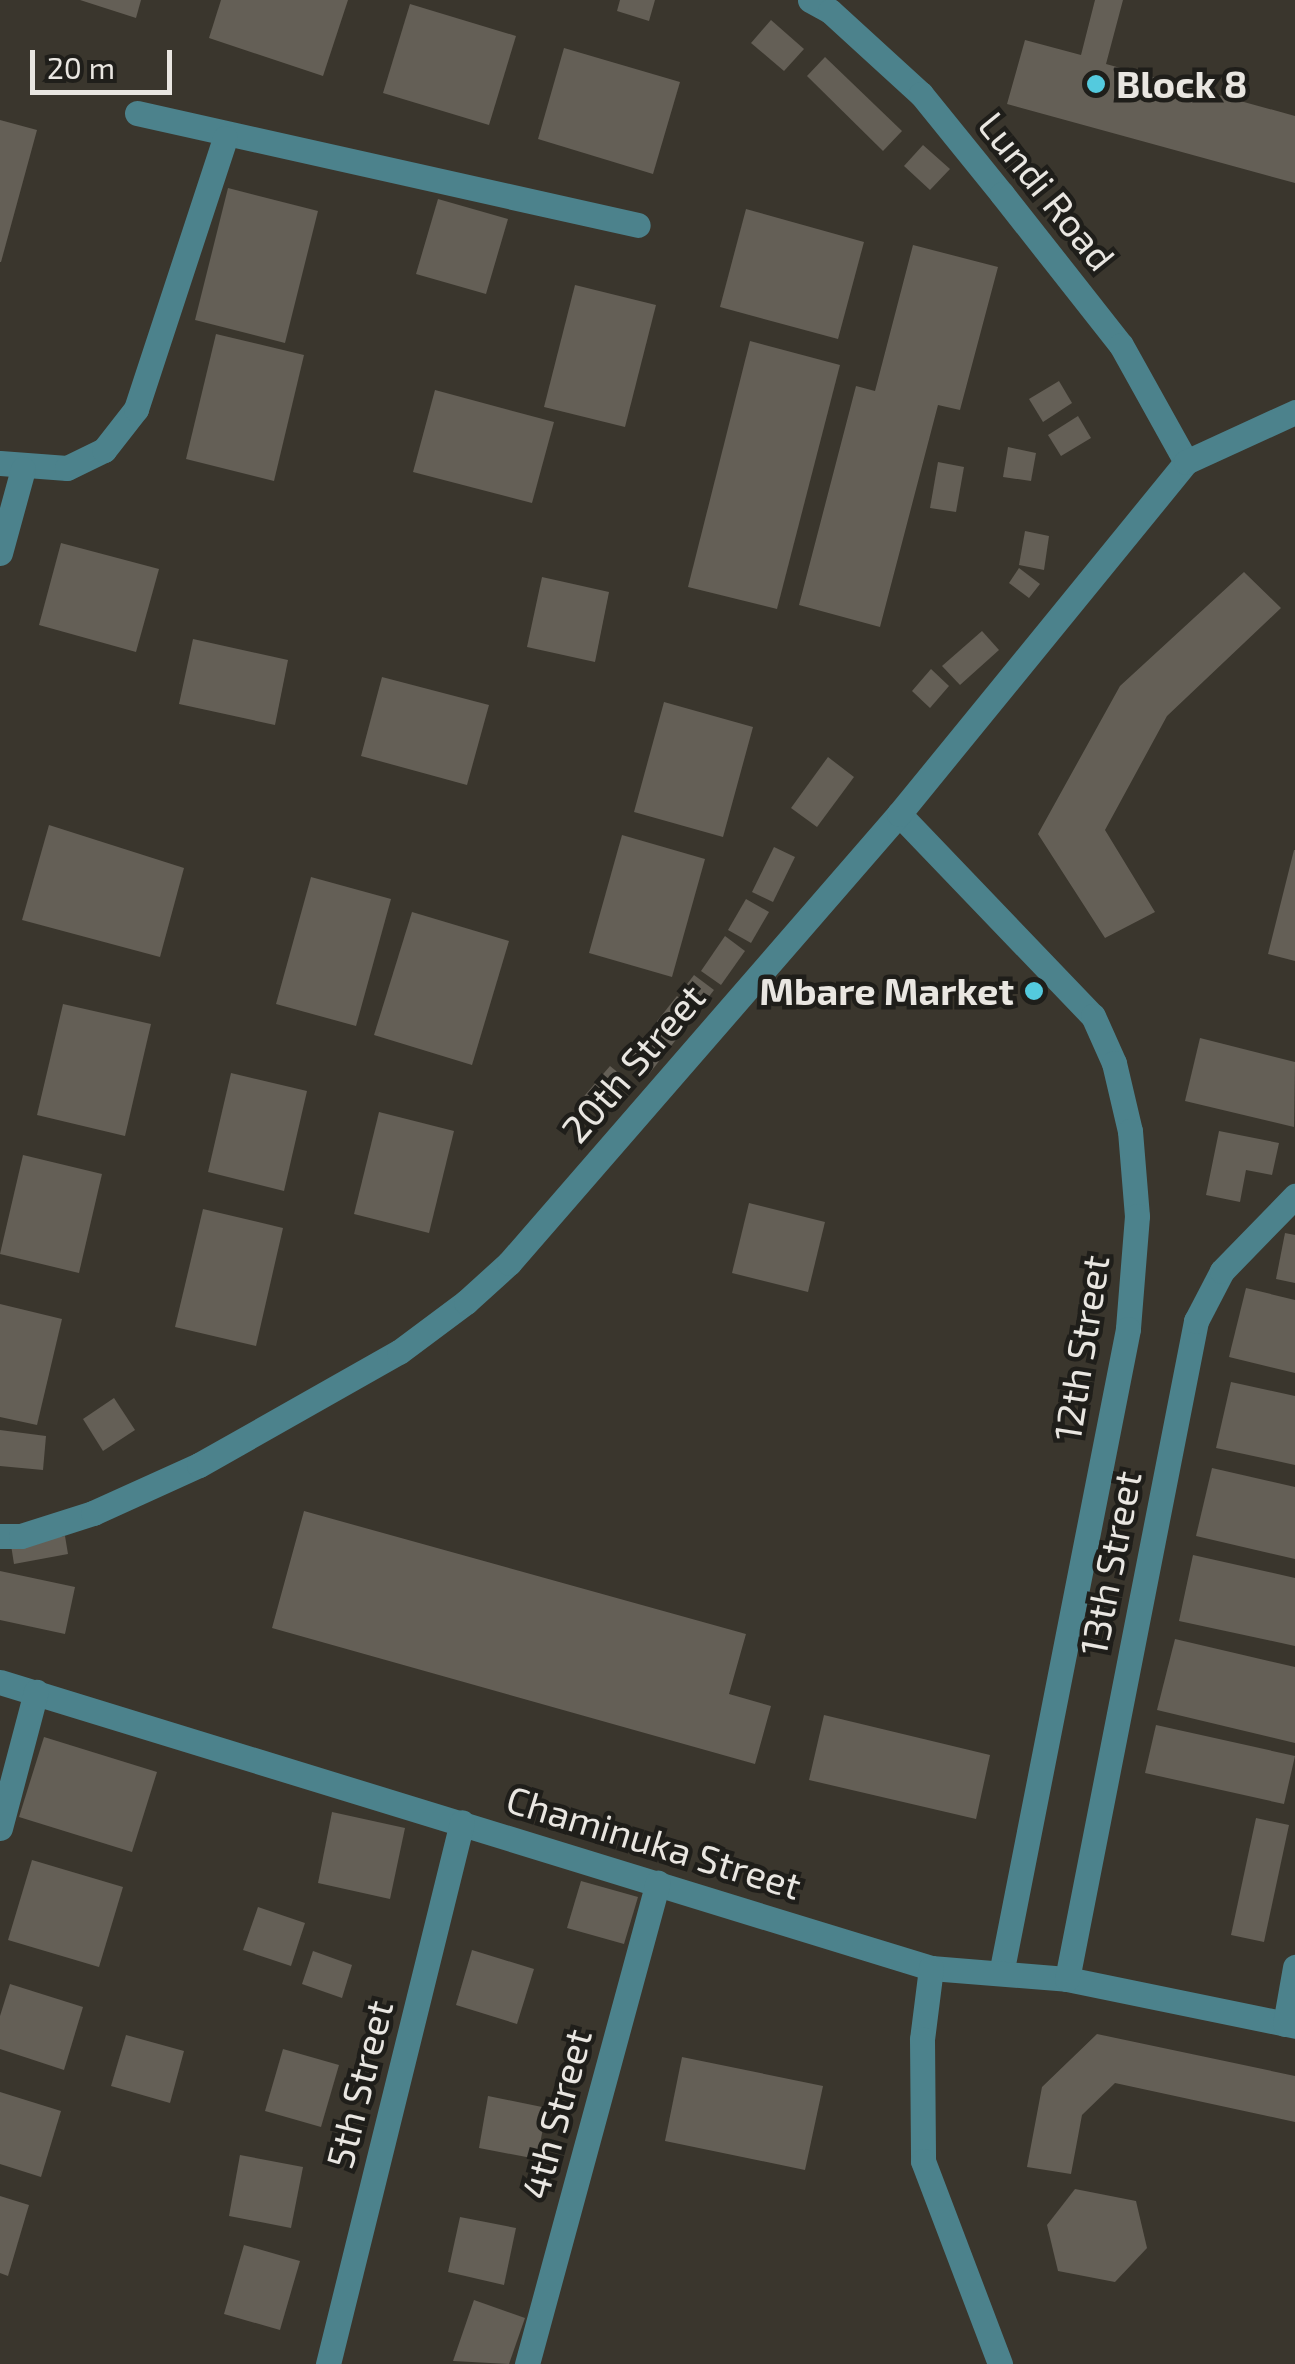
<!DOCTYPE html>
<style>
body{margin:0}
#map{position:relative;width:1295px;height:2364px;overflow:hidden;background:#3a362d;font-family:"Exo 2",sans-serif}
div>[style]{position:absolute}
.building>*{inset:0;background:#645f56}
.minor>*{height:25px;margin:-12.5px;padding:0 12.5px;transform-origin:12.5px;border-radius:12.5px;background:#4c828c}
.dots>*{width:28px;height:28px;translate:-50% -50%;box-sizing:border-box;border:5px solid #1f1e1a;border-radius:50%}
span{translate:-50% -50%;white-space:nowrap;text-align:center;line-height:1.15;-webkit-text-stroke:9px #1f1e1a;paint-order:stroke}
.poi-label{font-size:38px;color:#e9e6e1;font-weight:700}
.left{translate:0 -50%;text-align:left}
.right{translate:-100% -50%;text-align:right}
.street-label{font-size:38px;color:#e9e6e1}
.scale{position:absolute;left:30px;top:50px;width:142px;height:45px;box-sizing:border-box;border:5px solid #e9e6e1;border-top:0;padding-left:12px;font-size:30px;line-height:35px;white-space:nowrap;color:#e9e6e1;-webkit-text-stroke:8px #1f1e1a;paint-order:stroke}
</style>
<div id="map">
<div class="building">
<i style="clip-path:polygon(80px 0,141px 0,136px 18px)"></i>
<i style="clip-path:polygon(221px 0,348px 0,323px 76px,209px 38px)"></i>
<i style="clip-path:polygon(620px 0,655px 0,649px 21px,617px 11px)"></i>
<i style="clip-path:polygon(1095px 0,1123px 0,1106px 64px,1295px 116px,1295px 183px,1007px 104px,1025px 40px,1081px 55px)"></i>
<i style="clip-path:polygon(410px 4px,516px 36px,489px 125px,383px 93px)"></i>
<i style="clip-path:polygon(771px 20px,804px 49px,784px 71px,751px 43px)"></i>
<i style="clip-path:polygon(564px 48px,680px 82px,653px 174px,538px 139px)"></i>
<i style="clip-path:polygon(825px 57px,902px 131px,883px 151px,807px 76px)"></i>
<i style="clip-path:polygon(0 120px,37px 130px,1px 262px,0 262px)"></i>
<i style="clip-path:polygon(923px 145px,950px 169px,930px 190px,904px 166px)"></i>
<i style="clip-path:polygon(228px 188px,318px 211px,285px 343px,195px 320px)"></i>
<i style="clip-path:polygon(438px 199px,508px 219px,486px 294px,416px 274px)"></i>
<i style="clip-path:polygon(746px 209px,864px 242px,838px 339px,720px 307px)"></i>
<i style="clip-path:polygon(913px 245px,998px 267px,960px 410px,938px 405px,880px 627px,799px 605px,856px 386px,875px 391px)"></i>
<i style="clip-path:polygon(575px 285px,656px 305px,625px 427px,544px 407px)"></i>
<i style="clip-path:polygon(216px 334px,304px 355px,274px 481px,186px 459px)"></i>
<i style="clip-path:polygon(750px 341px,840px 365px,777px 609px,688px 587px)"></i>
<i style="clip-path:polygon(1059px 381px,1072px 403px,1043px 422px,1029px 399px)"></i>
<i style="clip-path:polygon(435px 390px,554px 422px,532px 503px,413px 472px)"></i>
<i style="clip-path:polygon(1078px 416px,1091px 438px,1061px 456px,1048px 435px)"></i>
<i style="clip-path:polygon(1008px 447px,1036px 453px,1031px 481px,1003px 477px)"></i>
<i style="clip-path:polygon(938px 462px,964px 467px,956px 512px,930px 508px)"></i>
<i style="clip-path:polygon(1025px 531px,1049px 536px,1044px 570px,1019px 565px)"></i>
<i style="clip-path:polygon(61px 543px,159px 569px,136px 652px,39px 625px)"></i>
<i style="clip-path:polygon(1019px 568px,1040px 584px,1029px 598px,1009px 583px)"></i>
<i style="clip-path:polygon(1244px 572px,1281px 608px,1167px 716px,1105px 830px,1155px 912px,1105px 938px,1038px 834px,1120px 686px)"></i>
<i style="clip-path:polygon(542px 577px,609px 592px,595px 662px,527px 647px)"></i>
<i style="clip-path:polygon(982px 631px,999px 650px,960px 685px,942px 666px)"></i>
<i style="clip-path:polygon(193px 639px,288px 660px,275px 725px,179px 704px)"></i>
<i style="clip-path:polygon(931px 669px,949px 686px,930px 708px,912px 691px)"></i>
<i style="clip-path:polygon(382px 677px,489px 705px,467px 785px,361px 756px)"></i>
<i style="clip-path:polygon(664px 702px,753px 727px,723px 837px,634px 812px)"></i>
<i style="clip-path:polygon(828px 757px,854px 777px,817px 827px,791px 808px)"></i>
<i style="clip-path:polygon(49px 825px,184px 868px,160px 957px,22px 920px)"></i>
<i style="clip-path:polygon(622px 835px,705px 859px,672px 977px,589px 953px)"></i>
<i style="clip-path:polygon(774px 847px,795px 857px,773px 902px,752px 892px)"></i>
<i style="clip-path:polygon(1294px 850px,1295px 850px,1295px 961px,1268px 954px)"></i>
<i style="clip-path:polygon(311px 877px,391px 899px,356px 1026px,276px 1004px)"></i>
<i style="clip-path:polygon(746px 899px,769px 912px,751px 943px,728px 930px)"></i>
<i style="clip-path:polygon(412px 912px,509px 941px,472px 1065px,374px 1035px)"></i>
<i style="clip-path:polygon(725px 936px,745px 951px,721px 985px,701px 971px)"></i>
<i style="clip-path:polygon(694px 975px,714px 990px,701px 1007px,681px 992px)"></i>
<i style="clip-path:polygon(677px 996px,697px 1013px,649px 1074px,628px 1058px)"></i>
<i style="clip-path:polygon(63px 1004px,151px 1024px,125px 1136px,37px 1115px)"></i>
<i style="clip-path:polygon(1200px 1038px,1295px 1062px,1294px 1127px,1185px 1101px)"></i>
<i style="clip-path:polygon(610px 1066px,626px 1079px,596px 1114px,580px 1101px)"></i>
<i style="clip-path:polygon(231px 1073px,307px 1091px,284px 1191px,208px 1172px)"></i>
<i style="clip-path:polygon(379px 1112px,454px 1131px,429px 1233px,354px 1214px)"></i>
<i style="clip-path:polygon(1219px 1131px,1279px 1143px,1272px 1175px,1246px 1170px,1240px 1202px,1206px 1195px)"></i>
<i style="clip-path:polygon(23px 1155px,102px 1174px,79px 1273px,0 1254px)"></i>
<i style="clip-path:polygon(749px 1203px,825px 1222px,808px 1292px,732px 1273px)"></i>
<i style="clip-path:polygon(203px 1209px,283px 1228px,256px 1346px,175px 1327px)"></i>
<i style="clip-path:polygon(1285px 1233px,1295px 1235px,1295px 1283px,1276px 1279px)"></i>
<i style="clip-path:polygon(1246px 1288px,1295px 1300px,1295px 1373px,1229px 1357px)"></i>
<i style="clip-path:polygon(0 1304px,62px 1319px,37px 1425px,0 1417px)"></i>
<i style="clip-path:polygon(1231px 1382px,1295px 1396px,1295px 1465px,1216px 1448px)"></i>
<i style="clip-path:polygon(114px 1398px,135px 1430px,103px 1451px,83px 1419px)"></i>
<i style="clip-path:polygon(0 1430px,46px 1436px,43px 1470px,0 1466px)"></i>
<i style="clip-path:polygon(1212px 1468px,1295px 1487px,1295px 1559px,1196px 1536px)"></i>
<i style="clip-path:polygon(304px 1511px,746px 1634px,729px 1694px,771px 1706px,755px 1764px,272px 1628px)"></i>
<i style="clip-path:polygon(65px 1536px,68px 1554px,14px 1564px,11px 1545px)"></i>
<i style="clip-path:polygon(1193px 1555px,1295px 1578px,1295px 1646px,1179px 1621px)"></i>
<i style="clip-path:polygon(0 1571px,75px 1587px,65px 1634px,0 1620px)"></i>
<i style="clip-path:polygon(1175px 1639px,1295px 1667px,1295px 1743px,1157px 1710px)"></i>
<i style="clip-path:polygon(824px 1715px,990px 1755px,976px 1819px,809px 1780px)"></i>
<i style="clip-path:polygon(1156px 1725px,1295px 1756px,1284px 1804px,1145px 1773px)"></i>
<i style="clip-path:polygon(44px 1737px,157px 1772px,132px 1852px,19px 1817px)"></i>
<i style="clip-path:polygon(332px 1812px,405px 1828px,390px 1899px,318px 1883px)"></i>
<i style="clip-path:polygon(1256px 1818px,1289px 1825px,1264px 1942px,1231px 1935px)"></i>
<i style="clip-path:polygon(32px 1860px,123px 1887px,99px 1967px,8px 1940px)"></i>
<i style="clip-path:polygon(581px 1881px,638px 1897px,624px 1944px,567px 1928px)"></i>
<i style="clip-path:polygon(258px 1907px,305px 1923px,291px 1966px,243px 1950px)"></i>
<i style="clip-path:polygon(472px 1950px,534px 1969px,517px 2024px,456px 2005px)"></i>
<i style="clip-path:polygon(313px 1951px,352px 1965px,342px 1998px,302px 1984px)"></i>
<i style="clip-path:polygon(10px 1984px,83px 2007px,64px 2070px,0 2049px,0 2016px)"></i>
<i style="clip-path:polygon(1097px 2034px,1295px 2076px,1295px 2122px,1115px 2083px,1082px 2115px,1071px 2174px,1027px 2167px,1042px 2087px)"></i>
<i style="clip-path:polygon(126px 2035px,184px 2051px,170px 2103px,111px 2086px)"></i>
<i style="clip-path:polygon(283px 2049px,339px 2065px,321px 2127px,265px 2111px)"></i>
<i style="clip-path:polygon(682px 2057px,823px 2086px,805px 2170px,665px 2141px)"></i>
<i style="clip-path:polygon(0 2092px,61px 2111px,41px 2177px,0 2164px)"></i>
<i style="clip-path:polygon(488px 2096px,547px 2108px,537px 2159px,479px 2148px)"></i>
<i style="clip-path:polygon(240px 2155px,303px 2167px,291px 2228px,229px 2216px)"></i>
<i style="clip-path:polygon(1075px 2189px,1136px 2201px,1147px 2248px,1115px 2282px,1058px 2271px,1047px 2225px)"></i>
<i style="clip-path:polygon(0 2196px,29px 2205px,8px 2276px,0 2273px)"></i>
<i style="clip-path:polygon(460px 2217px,516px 2228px,504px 2285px,448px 2272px)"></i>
<i style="clip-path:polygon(244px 2245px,300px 2261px,280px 2330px,224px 2314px)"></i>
<i style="clip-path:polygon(474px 2300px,525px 2318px,509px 2364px,453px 2361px)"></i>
</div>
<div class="minor">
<i style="left:810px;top:0;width:23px;rotate:29deg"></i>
<i style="left:830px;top:11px;width:123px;rotate:42.4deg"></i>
<i style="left:921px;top:94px;width:129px;rotate:51deg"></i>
<i style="left:1002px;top:194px;width:192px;rotate:51.8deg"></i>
<i style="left:1121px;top:345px;width:134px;rotate:60.9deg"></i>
<i style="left:137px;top:113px;width:513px;rotate:12.6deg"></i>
<i style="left:0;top:463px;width:67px;rotate:4.3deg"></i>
<i style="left:67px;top:468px;width:41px;rotate:-25.9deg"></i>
<i style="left:104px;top:450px;width:52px;rotate:-52deg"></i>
<i style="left:136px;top:409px;width:285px;rotate:-71.8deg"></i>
<i style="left:0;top:553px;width:87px;rotate:-74.7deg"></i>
<i style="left:899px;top:814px;width:280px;rotate:46.2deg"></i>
<i style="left:1093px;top:1016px;width:51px;rotate:65.9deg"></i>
<i style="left:1114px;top:1063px;width:70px;rotate:76.8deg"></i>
<i style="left:1130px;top:1131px;width:85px;rotate:85.3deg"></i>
<i style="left:1137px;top:1216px;width:113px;rotate:94.6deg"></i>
<i style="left:1128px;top:1329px;width:652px;rotate:101.14deg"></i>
<i style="left:0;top:1536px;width:21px"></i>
<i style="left:21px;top:1536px;width:76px;rotate:-17.7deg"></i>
<i style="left:93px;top:1513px;width:116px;rotate:-24.4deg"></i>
<i style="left:199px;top:1465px;width:230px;rotate:-29.5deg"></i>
<i style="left:399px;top:1352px;width:84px;rotate:-36.7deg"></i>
<i style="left:466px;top:1302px;width:58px;rotate:-42.2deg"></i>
<i style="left:509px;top:1263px;width:595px;rotate:-49.02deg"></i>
<i style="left:899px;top:814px;width:454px;rotate:-50.8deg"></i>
<i style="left:1186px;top:462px;width:120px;rotate:-24.6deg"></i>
<i style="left:0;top:1682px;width:974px;rotate:17.08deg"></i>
<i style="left:931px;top:1968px;width:136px;rotate:4.6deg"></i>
<i style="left:1067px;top:1979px;width:233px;rotate:11.6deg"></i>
<i style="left:0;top:1828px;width:141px;rotate:-75.2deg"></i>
<i style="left:931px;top:1968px;width:72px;rotate:97.2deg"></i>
<i style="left:922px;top:2039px;width:122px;rotate:89.5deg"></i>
<i style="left:923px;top:2161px;width:217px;rotate:69.2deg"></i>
<i style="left:1067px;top:1979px;width:671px;rotate:-78.91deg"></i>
<i style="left:1196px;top:1321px;width:56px;rotate:-62.5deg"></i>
<i style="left:1222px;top:1271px;width:105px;rotate:-45.8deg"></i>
<i style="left:1285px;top:2024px;width:58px;rotate:-80deg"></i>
<i style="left:328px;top:2364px;width:558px;rotate:-76.11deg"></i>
<i style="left:527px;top:2364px;width:499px;rotate:-74.8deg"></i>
</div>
<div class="dots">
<i style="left:1096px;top:84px;background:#54cade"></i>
<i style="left:1034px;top:991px;background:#54cade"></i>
</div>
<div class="poi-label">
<span class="left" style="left:1116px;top:84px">Block 8</span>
<span class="right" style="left:1014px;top:991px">Mbare Market</span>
</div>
<div class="street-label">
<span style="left:1047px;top:191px;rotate:51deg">Lundi Road</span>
<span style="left:633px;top:1063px;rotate:-49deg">20th Street</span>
<span style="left:1081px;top:1348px;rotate:-81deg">12th Street</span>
<span style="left:1110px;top:1563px;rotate:-79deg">13th Street</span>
<span style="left:654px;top:1842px;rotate:17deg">Chaminuka Street</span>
<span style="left:359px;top:2084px;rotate:-76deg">5th Street</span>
<span style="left:556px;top:2114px;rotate:-75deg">4th Street</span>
</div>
<div class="scale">20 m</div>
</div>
